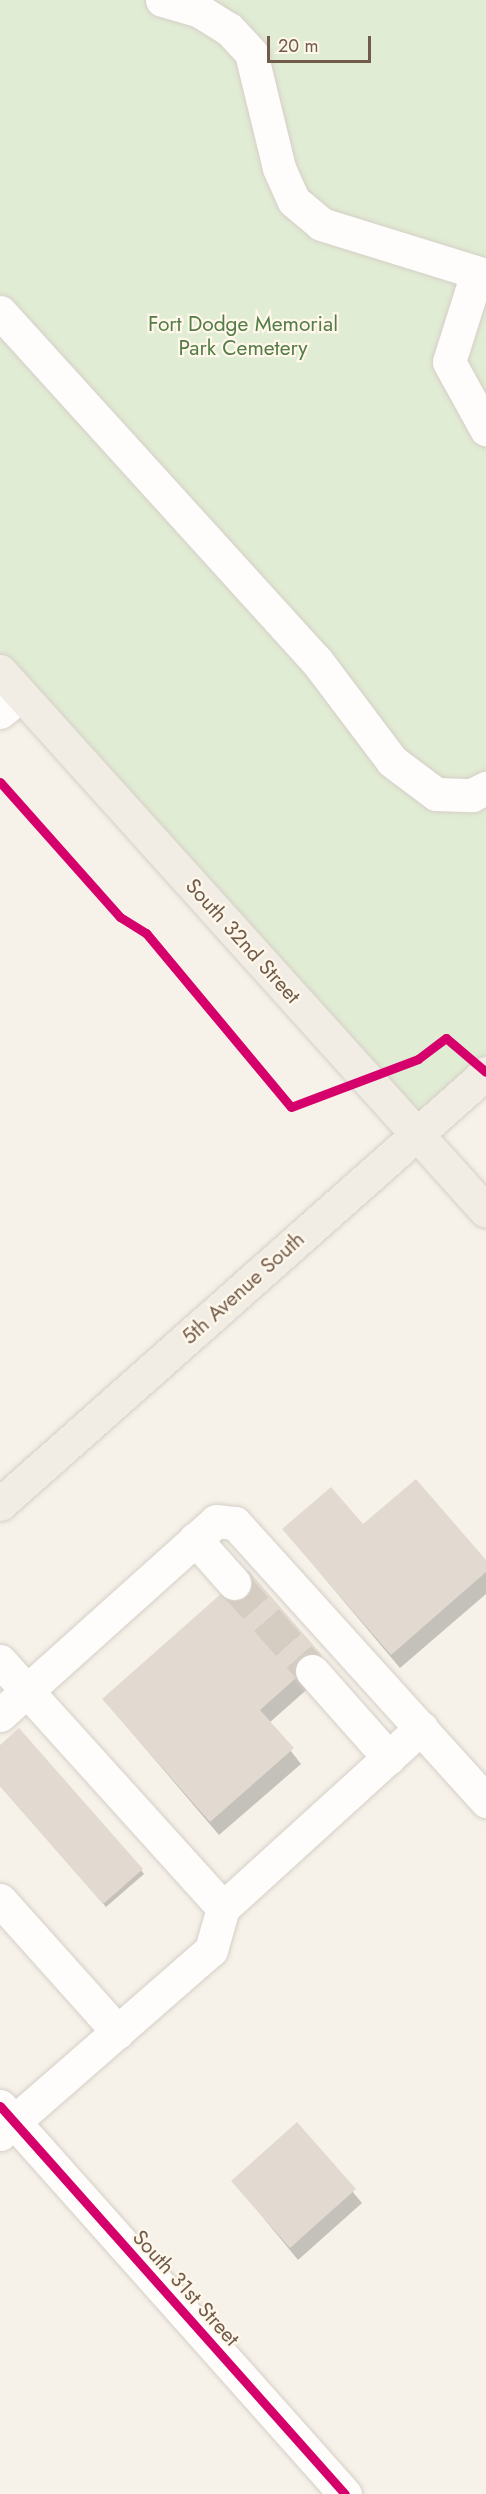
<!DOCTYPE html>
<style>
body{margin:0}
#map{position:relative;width:486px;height:2494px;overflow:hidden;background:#f6f2e9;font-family:Jost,sans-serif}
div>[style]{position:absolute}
.green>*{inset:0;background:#e1ecd4}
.shadow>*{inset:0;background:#0003}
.building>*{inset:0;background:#e2dad1}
.minor-tunnel>*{height:33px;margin-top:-16.5px;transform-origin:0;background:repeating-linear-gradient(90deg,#d5ccc2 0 33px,transparent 0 49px)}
.roads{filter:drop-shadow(0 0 2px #d5cfc7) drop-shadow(0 0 2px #d5cfc7)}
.minor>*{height:33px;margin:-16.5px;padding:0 16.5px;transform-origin:16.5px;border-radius:16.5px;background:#fefdfc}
.major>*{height:33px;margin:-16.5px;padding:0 16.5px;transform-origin:16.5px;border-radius:16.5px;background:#f1ede5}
.cycleway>*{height:9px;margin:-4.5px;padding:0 4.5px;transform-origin:4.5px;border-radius:4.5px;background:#d6006c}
span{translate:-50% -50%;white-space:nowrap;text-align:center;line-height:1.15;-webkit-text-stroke:4.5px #fef7ea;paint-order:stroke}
.park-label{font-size:21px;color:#547c47}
.street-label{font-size:21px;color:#715b4b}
.scale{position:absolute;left:267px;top:36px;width:104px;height:27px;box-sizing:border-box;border:3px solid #715b4b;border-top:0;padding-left:8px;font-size:18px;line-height:21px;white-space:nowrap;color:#715b4b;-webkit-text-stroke:4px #fef7ea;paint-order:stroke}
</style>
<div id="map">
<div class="green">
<i style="clip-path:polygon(0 0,486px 0,486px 1073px,416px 1134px,0 671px)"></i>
</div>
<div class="shadow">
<i style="clip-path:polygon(363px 1526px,486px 1562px,486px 1594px,400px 1668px,284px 1530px)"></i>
<i style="clip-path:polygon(321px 1656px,329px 1670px,269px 1723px,301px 1764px,219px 1835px,104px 1700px)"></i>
<i style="clip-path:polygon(0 1747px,141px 1870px,144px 1874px,106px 1907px,0 1786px)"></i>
<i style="clip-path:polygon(296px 2124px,362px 2203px,298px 2260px,233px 2181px)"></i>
</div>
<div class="building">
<i style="clip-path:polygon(416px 1479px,486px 1560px,486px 1572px,391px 1655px,282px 1529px,331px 1487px,363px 1524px)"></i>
<i style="clip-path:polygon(248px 1570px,322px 1655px,260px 1710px,294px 1748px,210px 1822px,102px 1699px)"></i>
<i style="clip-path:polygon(19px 1728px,143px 1869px,103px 1904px,0 1786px,0 1745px)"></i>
<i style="clip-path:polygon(297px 2122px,356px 2189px,290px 2248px,231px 2181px)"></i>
</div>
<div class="minor-tunnel">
<i style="left:234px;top:1583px;width:118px;rotate:48.4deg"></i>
</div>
<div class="roads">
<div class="minor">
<i style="left:162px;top:0;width:37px;rotate:16deg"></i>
<i style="left:198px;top:10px;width:36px;rotate:32deg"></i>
<i style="left:229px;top:29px;width:33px;rotate:47deg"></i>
<i style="left:251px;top:53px;width:118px;rotate:76.3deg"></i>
<i style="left:279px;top:168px;width:36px;rotate:66deg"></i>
<i style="left:294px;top:201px;width:35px;rotate:40deg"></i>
<i style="left:321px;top:224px;width:173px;rotate:17.2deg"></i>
<i style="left:477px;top:273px;width:93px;rotate:107.5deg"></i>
<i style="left:449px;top:362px;width:77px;rotate:61.1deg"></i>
<i style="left:0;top:312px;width:470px;rotate:47.8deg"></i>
<i style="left:316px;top:660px;width:126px;rotate:53deg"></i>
<i style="left:392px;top:761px;width:55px;rotate:36.9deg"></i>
<i style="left:436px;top:794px;width:36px;rotate:2deg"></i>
<i style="left:472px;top:795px;width:16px;rotate:-27deg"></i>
<i style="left:0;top:712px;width:27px;rotate:-39deg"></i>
<i style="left:195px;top:1539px;width:59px;rotate:48.4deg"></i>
<i style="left:0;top:1661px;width:333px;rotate:47.9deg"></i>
<i style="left:312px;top:1671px;width:116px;rotate:48.5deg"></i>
<i style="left:0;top:1715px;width:290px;rotate:-41.9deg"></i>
<i style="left:216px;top:1521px;width:19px;rotate:6deg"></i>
<i style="left:235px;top:1523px;width:375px;rotate:47.9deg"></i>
<i style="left:0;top:1900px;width:177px;rotate:48.2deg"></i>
<i style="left:0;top:2106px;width:519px;rotate:48.36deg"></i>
<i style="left:0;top:2134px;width:280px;rotate:-41.1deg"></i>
<i style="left:211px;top:1950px;width:44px;rotate:-74.1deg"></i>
<i style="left:223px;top:1908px;width:268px;rotate:-42.3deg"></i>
</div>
<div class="major">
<i style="left:0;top:671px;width:726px;rotate:48.01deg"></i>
<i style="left:0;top:1504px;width:650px;rotate:-41.57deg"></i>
</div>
</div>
<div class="cycleway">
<i style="left:0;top:782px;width:181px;rotate:48.4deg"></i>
<i style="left:120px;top:917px;width:31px;rotate:32deg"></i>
<i style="left:146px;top:933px;width:226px;rotate:50.2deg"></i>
<i style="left:291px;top:1107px;width:136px;rotate:-20.7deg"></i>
<i style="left:418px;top:1059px;width:35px;rotate:-37deg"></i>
<i style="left:446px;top:1038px;width:52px;rotate:40.4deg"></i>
<i style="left:0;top:2106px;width:519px;rotate:48.36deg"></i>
</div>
<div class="park-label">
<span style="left:243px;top:336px">Fort Dodge Memorial<br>Park Cemetery</span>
</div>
<div class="street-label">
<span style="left:243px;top:941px;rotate:48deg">South 32nd Street</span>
<span style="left:243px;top:1288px;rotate:-42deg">5th Avenue South</span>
<span style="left:186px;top:2288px;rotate:48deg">South 31st Street</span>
</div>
<div class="scale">20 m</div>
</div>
